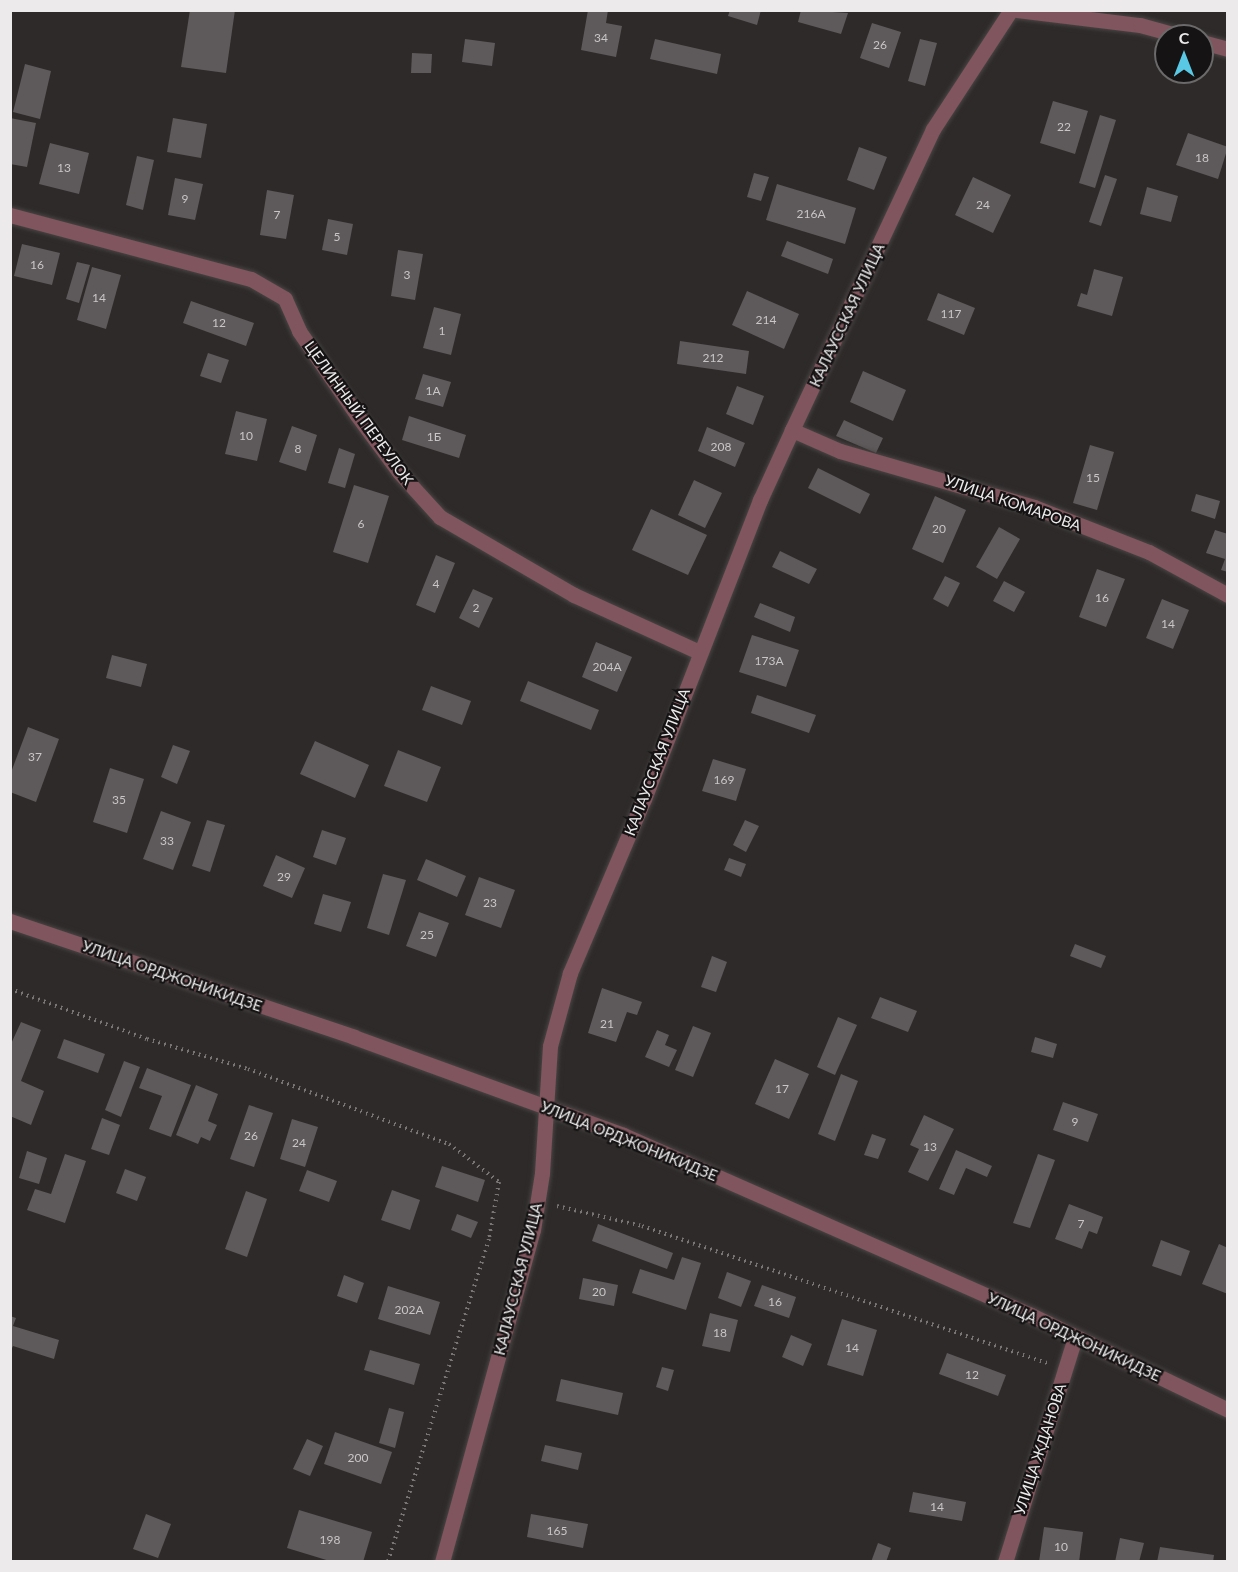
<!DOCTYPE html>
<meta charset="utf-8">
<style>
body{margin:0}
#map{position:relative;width:1238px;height:1572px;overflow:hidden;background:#2e2a2a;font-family:Lato,sans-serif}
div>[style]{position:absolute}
.building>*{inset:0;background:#5e595a}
.path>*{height:4px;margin-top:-2px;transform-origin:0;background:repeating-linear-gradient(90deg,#797575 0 1.5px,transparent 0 6px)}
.roads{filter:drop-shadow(0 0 2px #494545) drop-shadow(0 0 2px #494545)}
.minor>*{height:15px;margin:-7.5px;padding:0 7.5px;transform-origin:7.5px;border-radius:7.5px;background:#81555d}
.tertiary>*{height:15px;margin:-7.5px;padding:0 7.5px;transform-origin:7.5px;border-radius:7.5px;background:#81555d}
span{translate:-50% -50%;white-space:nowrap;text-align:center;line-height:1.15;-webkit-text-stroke:4.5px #151313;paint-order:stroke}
.number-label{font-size:12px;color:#c9c6c7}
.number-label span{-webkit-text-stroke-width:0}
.street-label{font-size:15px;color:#edeaeb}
.frame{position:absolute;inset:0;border:12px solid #edeaeb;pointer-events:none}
.north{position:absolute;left:1154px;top:24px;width:60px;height:60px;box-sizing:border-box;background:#151313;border:2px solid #6b6969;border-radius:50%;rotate:0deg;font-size:16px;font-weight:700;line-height:24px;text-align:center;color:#edeaeb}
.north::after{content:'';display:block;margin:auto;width:21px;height:27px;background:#59c8e4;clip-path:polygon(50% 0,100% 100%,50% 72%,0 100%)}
</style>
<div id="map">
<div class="building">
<i style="clip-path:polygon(190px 10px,235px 10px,226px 73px,181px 67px)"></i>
<i style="clip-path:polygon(588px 10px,608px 10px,606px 23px,622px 26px,616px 57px,581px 50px)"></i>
<i style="clip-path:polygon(730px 10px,761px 10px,757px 25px,728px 16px)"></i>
<i style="clip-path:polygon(801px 10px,848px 13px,841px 34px,798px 22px)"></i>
<i style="clip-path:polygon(872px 23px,901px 32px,889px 68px,860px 58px)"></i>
<i style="clip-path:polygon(465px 39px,495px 43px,492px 66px,462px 62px)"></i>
<i style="clip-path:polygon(655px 39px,721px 54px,717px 74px,650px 59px)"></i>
<i style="clip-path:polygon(920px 39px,937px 43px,925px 86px,908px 81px)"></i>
<i style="clip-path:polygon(412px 53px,432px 54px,431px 73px,411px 73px)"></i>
<i style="clip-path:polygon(25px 64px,51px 71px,40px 119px,13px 112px)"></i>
<i style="clip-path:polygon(1053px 101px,1088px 111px,1075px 154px,1040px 143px)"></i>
<i style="clip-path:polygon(1100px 115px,1116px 120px,1095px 188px,1079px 183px)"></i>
<i style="clip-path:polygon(10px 118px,36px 123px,27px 167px,10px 164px)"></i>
<i style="clip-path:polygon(173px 118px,207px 124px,201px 158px,167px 152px)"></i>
<i style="clip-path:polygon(1188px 133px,1228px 147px,1218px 179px,1176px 165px)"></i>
<i style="clip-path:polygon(50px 143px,89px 153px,79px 194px,39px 184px)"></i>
<i style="clip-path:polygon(859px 147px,887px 157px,874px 190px,847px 180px)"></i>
<i style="clip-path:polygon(137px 156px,154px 160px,143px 210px,126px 205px)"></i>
<i style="clip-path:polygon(754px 173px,769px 177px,761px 201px,747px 197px)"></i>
<i style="clip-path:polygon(1105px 175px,1117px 179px,1101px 226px,1089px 222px)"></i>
<i style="clip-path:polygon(973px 177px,1011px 195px,993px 233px,955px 215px)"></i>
<i style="clip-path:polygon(175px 178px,203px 184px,195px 220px,168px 215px)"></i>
<i style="clip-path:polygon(777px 184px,856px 208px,845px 244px,766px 220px)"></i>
<i style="clip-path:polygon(1147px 187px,1178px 196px,1171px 222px,1140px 214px)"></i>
<i style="clip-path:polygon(267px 190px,294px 195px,286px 239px,260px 235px)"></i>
<i style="clip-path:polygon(328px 219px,353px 224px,347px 255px,322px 250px)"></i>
<i style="clip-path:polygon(787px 241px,833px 259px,828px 274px,781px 256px)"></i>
<i style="clip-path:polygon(22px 244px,60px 253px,52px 285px,14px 276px)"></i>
<i style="clip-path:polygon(398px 250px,423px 254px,415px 300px,391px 296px)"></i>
<i style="clip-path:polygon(77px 262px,90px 265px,79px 303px,66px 299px)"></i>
<i style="clip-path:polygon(92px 267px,121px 275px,106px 329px,77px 320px)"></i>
<i style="clip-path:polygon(1094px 269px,1123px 277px,1112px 316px,1077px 306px,1081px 293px,1087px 295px)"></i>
<i style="clip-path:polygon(747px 291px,799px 314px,784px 349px,732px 325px)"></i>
<i style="clip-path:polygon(938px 293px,975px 308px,964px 335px,927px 320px)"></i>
<i style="clip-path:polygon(191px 301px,254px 323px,246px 346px,183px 323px)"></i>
<i style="clip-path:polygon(434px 307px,461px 314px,451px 355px,423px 348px)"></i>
<i style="clip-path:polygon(680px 341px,749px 351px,746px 374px,677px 364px)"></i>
<i style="clip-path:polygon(208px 353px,229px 360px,221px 383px,200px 376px)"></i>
<i style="clip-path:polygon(863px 371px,906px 390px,893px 421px,850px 402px)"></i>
<i style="clip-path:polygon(423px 374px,451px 382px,443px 407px,415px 399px)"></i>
<i style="clip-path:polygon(737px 386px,764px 396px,753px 425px,726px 414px)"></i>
<i style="clip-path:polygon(236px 411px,267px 419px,257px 461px,225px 454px)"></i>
<i style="clip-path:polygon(409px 416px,466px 435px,459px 458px,402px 440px)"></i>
<i style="clip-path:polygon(844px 420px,883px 438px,876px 453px,836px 436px)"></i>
<i style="clip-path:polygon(292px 426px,317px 435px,306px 471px,279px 462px)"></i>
<i style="clip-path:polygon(707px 427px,745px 443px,735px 467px,698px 451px)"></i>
<i style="clip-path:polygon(1090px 445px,1114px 452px,1097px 510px,1073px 503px)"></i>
<i style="clip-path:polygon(339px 448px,355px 454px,345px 488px,328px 483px)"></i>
<i style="clip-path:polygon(818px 468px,870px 494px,860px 514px,808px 488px)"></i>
<i style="clip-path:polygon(694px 480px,722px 493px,705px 528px,678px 515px)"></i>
<i style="clip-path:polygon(354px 485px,389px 496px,368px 563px,333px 552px)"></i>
<i style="clip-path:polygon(1196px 494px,1220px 501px,1215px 519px,1191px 511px)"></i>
<i style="clip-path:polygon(935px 496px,966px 510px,943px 563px,912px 549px)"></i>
<i style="clip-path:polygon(651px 509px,707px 535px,688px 575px,632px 550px)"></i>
<i style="clip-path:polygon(999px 527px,1020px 539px,997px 579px,976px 567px)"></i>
<i style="clip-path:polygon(1215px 530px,1228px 534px,1228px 572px,1221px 570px,1225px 559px,1206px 553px)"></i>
<i style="clip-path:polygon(780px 551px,817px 569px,809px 584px,772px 567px)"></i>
<i style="clip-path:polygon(436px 555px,455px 563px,435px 613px,416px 605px)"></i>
<i style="clip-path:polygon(1097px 569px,1125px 579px,1106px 627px,1079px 617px)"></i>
<i style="clip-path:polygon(945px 576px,960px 583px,948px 607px,933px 599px)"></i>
<i style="clip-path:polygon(1004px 581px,1025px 592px,1014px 612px,993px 601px)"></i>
<i style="clip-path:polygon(473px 589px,493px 598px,479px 628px,459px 618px)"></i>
<i style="clip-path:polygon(1162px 599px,1189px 610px,1173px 649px,1146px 638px)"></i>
<i style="clip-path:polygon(760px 603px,795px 617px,790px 632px,754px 617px)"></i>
<i style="clip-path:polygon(752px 635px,799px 650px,786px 687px,739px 672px)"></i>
<i style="clip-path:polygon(596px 642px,632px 657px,617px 692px,582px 677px)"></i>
<i style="clip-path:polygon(112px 655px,147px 664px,141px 687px,106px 678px)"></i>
<i style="clip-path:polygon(528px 681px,599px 710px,591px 730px,520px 701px)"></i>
<i style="clip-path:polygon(431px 686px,471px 701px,462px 725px,422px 710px)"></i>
<i style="clip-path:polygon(757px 695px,816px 715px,809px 733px,751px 713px)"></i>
<i style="clip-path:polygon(28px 727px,59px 739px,36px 802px,10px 792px,10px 775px)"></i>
<i style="clip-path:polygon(315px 741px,369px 765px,355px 798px,300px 774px)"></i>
<i style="clip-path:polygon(173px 745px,190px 751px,177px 784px,161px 777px)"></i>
<i style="clip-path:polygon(398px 750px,441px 767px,427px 802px,384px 786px)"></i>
<i style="clip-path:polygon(713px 759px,746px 769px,736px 801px,702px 791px)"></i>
<i style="clip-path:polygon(110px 768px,144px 779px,127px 833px,93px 822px)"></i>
<i style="clip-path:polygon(161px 811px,191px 822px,173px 870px,143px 859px)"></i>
<i style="clip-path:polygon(207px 820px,225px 825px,210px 872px,192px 866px)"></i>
<i style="clip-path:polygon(745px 820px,759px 826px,746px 852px,733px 845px)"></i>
<i style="clip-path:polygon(322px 830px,346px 838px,336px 865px,313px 857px)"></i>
<i style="clip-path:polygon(276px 855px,305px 868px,292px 898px,263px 886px)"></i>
<i style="clip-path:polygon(729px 858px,746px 864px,741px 877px,724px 870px)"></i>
<i style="clip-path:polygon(426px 859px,466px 876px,457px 897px,417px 880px)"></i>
<i style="clip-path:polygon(383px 874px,406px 880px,389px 935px,367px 928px)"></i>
<i style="clip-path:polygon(479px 877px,515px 890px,501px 928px,465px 915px)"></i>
<i style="clip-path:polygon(323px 894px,351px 902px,341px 932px,314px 924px)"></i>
<i style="clip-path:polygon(419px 912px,449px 923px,436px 957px,406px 946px)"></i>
<i style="clip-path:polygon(1075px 944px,1106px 956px,1101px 968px,1070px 956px)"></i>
<i style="clip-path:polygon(712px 956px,727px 962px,716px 992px,701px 987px)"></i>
<i style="clip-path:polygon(602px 988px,642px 1002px,637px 1015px,627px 1012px,616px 1042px,588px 1033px)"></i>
<i style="clip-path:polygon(880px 997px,917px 1011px,908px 1032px,871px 1018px)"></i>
<i style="clip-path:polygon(838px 1017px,857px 1025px,835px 1075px,817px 1067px)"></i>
<i style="clip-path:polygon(21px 1022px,41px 1030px,21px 1081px,44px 1091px,31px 1125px,10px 1116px,10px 1046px)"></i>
<i style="clip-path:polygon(693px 1026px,711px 1033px,693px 1077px,675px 1070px)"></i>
<i style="clip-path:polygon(657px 1030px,669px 1035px,665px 1045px,677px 1050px,669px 1067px,645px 1057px)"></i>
<i style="clip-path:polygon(1035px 1037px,1057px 1044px,1053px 1058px,1031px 1052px)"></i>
<i style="clip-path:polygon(64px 1039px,105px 1054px,98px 1073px,57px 1058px)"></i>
<i style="clip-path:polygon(775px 1059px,809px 1074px,789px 1119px,755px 1104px)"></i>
<i style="clip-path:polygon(124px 1061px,140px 1067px,121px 1117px,105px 1110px)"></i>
<i style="clip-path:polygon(147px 1068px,191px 1085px,171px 1137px,149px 1129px,162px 1096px,139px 1088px)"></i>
<i style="clip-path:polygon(841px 1074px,858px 1081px,835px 1141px,818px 1134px)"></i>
<i style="clip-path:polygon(196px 1085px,218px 1094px,208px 1121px,217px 1125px,210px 1141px,201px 1137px,198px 1144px,176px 1135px)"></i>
<i style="clip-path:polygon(1063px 1102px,1098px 1114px,1088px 1142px,1053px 1130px)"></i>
<i style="clip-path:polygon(249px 1105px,273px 1113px,254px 1167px,230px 1159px)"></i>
<i style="clip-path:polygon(924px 1115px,954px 1129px,928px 1181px,908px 1172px,919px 1149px,910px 1145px)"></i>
<i style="clip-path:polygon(102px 1118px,120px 1125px,109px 1155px,91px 1149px)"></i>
<i style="clip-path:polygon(292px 1119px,318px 1127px,305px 1167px,280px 1159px)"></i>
<i style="clip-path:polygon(872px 1134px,886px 1139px,878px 1159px,864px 1155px)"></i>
<i style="clip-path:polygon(956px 1150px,992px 1166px,987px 1177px,966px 1168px,954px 1195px,939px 1189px)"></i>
<i style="clip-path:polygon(27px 1151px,47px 1158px,39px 1184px,19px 1178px)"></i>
<i style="clip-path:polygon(65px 1154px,86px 1161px,65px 1223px,27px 1210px,35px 1189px,51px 1194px)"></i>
<i style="clip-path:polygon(1038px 1154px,1055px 1160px,1030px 1228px,1013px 1223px)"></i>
<i style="clip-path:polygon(442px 1166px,485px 1180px,478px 1202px,435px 1187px)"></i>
<i style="clip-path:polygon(125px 1169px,146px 1177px,137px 1201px,116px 1193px)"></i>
<i style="clip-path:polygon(307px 1170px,337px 1181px,329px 1202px,299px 1191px)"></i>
<i style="clip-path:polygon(392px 1190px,420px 1200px,410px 1230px,381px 1220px)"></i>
<i style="clip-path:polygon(246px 1191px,267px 1199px,247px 1257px,225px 1249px)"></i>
<i style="clip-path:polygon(1069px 1204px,1103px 1217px,1097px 1234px,1089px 1231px,1082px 1249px,1055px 1239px)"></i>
<i style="clip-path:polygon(457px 1214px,478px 1222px,471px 1238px,451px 1230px)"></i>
<i style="clip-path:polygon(598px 1224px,673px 1253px,667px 1269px,592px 1241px)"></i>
<i style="clip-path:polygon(1161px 1240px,1190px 1251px,1181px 1276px,1152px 1266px)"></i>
<i style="clip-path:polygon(1219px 1244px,1228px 1248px,1228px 1294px,1202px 1284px)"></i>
<i style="clip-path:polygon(682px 1257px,701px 1263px,686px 1310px,632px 1293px,640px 1269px,674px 1280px)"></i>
<i style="clip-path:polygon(727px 1272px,751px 1281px,741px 1307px,718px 1298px)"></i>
<i style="clip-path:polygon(344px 1275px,364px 1283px,357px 1303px,337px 1296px)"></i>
<i style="clip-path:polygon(583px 1278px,618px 1285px,614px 1306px,579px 1299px)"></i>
<i style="clip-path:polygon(762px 1285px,796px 1297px,789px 1318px,754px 1306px)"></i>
<i style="clip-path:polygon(388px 1286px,440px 1302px,430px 1335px,378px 1319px)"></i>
<i style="clip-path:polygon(710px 1313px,738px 1320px,730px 1352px,702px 1346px)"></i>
<i style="clip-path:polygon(10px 1316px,16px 1318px,13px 1326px,59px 1340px,54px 1359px,13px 1346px,10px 1352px)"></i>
<i style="clip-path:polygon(842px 1319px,877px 1330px,863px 1376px,827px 1365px)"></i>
<i style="clip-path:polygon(791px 1335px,812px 1344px,803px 1366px,782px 1357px)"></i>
<i style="clip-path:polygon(370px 1350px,420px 1364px,414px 1385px,364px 1370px)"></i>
<i style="clip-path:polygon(947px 1353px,1006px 1375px,998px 1396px,939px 1374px)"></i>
<i style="clip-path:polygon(662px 1367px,674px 1370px,668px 1391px,656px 1387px)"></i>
<i style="clip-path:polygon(561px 1379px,623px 1393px,618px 1415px,556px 1401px)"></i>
<i style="clip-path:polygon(389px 1408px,404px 1412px,395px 1448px,379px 1443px)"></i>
<i style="clip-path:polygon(335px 1432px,392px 1452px,381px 1484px,324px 1464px)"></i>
<i style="clip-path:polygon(307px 1439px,323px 1446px,310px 1476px,293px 1469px)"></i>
<i style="clip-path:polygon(545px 1445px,582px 1453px,578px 1470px,541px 1461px)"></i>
<i style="clip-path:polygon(913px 1492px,966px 1502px,962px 1521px,909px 1512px)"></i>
<i style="clip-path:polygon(299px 1510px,372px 1532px,363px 1562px,333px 1562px,287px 1548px)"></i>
<i style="clip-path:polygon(146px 1514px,171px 1524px,158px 1558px,133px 1549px)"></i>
<i style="clip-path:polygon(531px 1514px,588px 1524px,583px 1548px,527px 1537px)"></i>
<i style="clip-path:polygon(1044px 1527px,1083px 1532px,1079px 1562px,1039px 1562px)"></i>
<i style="clip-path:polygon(1120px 1538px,1144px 1543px,1139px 1562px,1115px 1562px)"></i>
<i style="clip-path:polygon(878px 1543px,891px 1548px,886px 1562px,871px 1562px)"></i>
<i style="clip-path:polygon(1160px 1547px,1214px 1555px,1213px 1562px,1157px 1562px)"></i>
</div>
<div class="path">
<i style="left:10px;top:989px;width:146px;rotate:20.1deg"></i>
<i style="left:147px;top:1039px;width:105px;rotate:16.5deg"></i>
<i style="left:248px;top:1069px;width:215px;rotate:20.5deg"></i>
<i style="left:449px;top:1144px;width:63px;rotate:37.2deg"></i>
<i style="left:499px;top:1182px;width:58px;rotate:100deg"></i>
<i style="left:489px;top:1239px;width:338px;rotate:107.4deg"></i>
<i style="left:557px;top:1206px;width:87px;rotate:13.2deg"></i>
<i style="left:642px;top:1226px;width:428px;rotate:18.7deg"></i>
</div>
<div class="roads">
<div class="minor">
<i style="left:1017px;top:10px;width:124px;rotate:7deg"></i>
<i style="left:1140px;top:25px;width:41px;rotate:15.4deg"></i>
<i style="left:1202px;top:42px;width:27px;rotate:15deg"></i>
<i style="left:10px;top:215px;width:249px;rotate:14.9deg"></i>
<i style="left:251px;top:279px;width:39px;rotate:30deg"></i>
<i style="left:285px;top:299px;width:35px;rotate:66deg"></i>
<i style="left:299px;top:331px;width:102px;rotate:55.4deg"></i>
<i style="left:357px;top:415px;width:71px;rotate:53.6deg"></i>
<i style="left:399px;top:472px;width:61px;rotate:47.7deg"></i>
<i style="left:440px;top:517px;width:155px;rotate:30.2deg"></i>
<i style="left:574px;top:595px;width:137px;rotate:24.5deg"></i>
<i style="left:792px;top:430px;width:52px;rotate:23.6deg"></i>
<i style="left:840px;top:451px;width:202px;rotate:16.1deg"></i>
<i style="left:1034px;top:507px;width:123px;rotate:21.4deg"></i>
<i style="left:1149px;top:552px;width:90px;rotate:28.6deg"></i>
<i style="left:10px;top:921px;width:363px;rotate:18.6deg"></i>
<i style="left:354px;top:1037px;width:286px;rotate:20deg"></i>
<i style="left:623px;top:1135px;width:446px;rotate:23.8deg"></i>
<i style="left:1031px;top:1315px;width:219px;rotate:25.7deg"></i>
<i style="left:1005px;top:1562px;width:236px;rotate:-72.7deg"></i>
</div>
<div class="tertiary">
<i style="left:442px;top:1562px;width:344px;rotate:-74.7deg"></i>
<i style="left:533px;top:1230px;width:58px;rotate:-81deg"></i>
<i style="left:542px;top:1173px;width:127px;rotate:-86.4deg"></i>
<i style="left:550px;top:1046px;width:76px;rotate:-74.7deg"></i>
<i style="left:570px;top:973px;width:189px;rotate:-67deg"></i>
<i style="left:644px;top:799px;width:321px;rotate:-68.8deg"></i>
<i style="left:760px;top:500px;width:77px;rotate:-65.4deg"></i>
<i style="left:792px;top:430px;width:332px;rotate:-64.9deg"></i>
<i style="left:933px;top:129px;width:142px;rotate:-56.8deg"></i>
</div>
</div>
<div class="number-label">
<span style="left:601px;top:38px">34</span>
<span style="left:880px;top:45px">26</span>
<span style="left:1064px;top:127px">22</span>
<span style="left:1202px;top:158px">18</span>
<span style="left:64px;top:168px">13</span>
<span style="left:185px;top:199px">9</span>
<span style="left:983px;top:205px">24</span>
<span style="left:811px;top:214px">216А</span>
<span style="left:277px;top:215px">7</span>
<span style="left:337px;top:237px">5</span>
<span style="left:37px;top:265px">16</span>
<span style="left:407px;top:275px">3</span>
<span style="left:99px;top:298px">14</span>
<span style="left:951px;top:314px">117</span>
<span style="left:766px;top:320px">214</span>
<span style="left:219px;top:323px">12</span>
<span style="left:442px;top:331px">1</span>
<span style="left:713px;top:358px">212</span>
<span style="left:433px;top:391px">1А</span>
<span style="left:246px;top:436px">10</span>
<span style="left:434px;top:437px">1Б</span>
<span style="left:721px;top:447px">208</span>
<span style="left:298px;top:449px">8</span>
<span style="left:1093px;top:478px">15</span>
<span style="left:361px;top:524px">6</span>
<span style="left:939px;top:529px">20</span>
<span style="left:436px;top:584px">4</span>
<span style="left:1102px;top:598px">16</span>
<span style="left:476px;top:608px">2</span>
<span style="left:1168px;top:624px">14</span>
<span style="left:769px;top:661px">173А</span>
<span style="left:607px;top:667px">204А</span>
<span style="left:35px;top:757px">37</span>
<span style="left:724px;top:780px">169</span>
<span style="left:119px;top:800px">35</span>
<span style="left:167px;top:841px">33</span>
<span style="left:284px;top:877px">29</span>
<span style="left:490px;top:903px">23</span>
<span style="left:427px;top:935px">25</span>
<span style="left:607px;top:1024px">21</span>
<span style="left:782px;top:1089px">17</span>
<span style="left:1075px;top:1122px">9</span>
<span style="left:251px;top:1136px">26</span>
<span style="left:299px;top:1143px">24</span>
<span style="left:930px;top:1147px">13</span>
<span style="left:1081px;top:1224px">7</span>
<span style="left:599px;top:1292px">20</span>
<span style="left:775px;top:1302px">16</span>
<span style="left:409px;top:1310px">202А</span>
<span style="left:720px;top:1333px">18</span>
<span style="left:852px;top:1348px">14</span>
<span style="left:972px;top:1375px">12</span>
<span style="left:358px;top:1458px">200</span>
<span style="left:937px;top:1507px">14</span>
<span style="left:557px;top:1531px">165</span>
<span style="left:330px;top:1540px">198</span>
<span style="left:1061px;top:1547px">10</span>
</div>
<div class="street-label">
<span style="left:847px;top:315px;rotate:-65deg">КАЛАУССКАЯ УЛИЦА</span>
<span style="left:359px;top:413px;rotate:54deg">ЦЕЛИННЫЙ ПЕРЕУЛОК</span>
<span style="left:1013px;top:503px;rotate:19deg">УЛИЦА КОМАРОВА</span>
<span style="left:657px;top:762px;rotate:-69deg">КАЛАУССКАЯ УЛИЦА</span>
<span style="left:172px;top:976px;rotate:19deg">УЛИЦА ОРДЖОНИКИДЗЕ</span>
<span style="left:629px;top:1141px;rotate:22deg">УЛИЦА ОРДЖОНИКИДЗЕ</span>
<span style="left:518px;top:1279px;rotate:-76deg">КАЛАУССКАЯ УЛИЦА</span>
<span style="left:1074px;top:1337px;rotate:25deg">УЛИЦА ОРДЖОНИКИДЗЕ</span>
<span style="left:1040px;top:1449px;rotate:-72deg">УЛИЦА ЖДАНОВА</span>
</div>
<div class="frame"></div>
<div class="north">С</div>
</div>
